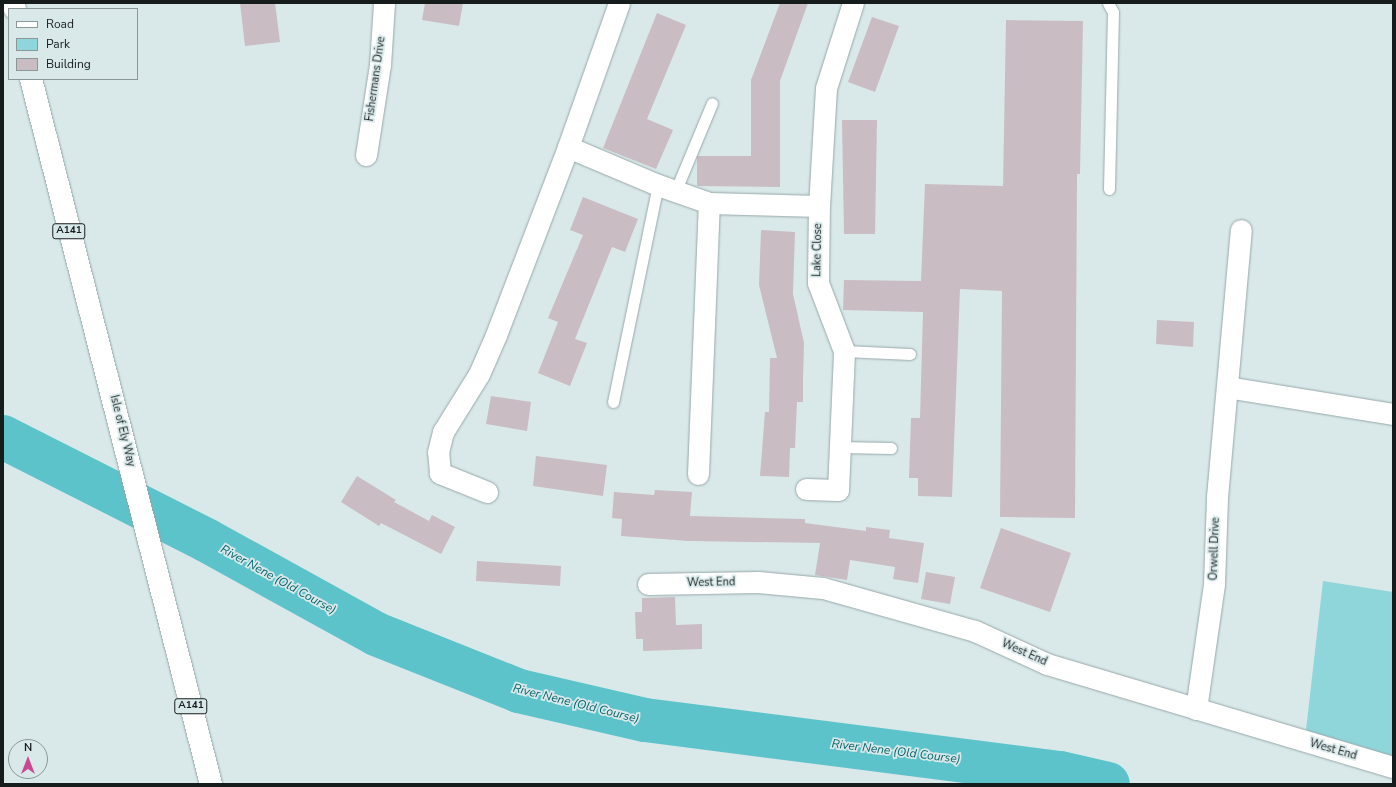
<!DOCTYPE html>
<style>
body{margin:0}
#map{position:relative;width:1396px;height:787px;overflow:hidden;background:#d9e9ea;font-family:"Nunito Sans",sans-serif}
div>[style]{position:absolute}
.green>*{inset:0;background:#8fd6db}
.river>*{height:44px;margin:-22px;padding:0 22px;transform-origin:22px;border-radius:22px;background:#5cc3cb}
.building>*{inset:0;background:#cabcc3}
.roads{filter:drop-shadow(0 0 1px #98a7a8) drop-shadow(0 0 1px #98a7a8)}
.lane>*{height:11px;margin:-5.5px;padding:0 5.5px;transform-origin:5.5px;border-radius:5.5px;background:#fff}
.street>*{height:21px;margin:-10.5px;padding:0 10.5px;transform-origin:10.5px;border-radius:10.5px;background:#fff}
.highway>*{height:22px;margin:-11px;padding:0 11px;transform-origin:11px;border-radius:11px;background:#fff}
span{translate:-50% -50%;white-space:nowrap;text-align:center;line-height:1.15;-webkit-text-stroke:3.5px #d9e9ea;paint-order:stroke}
.shield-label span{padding:1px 3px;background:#d9e9ea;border:1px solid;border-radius:3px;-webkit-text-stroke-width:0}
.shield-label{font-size:10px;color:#161b1c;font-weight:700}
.street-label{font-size:11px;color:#161b1c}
.water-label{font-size:12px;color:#066369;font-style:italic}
.frame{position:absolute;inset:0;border:4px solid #161b1c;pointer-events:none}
.legend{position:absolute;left:8px;top:8px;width:130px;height:72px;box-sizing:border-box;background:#d9e9ea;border:1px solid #8b9798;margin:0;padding:5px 7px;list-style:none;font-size:12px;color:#161b1c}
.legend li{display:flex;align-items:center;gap:8px;height:20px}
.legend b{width:20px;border:1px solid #8b9798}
.north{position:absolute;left:8px;top:739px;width:40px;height:40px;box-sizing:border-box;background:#d9e9ea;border:1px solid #8b9798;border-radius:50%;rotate:0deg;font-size:11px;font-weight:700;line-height:16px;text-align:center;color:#161b1c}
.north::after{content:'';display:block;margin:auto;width:14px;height:18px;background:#c94891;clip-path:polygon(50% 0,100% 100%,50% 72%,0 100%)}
</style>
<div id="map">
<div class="green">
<i style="clip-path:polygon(1323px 581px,1393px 592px,1392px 756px,1306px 730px)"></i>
</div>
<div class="river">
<i style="left:3px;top:437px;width:228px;rotate:26.9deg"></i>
<i style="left:206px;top:540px;width:194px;rotate:28.9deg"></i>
<i style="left:376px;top:634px;width:154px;rotate:21.7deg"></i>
<i style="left:519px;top:691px;width:129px;rotate:13deg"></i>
<i style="left:645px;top:720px;width:418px;rotate:7.3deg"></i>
<i style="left:1060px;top:773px;width:49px;rotate:12.9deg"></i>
</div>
<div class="building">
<i style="clip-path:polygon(240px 3px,275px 3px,280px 42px,245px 46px)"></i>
<i style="clip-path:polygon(425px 3px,463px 3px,459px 26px,422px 20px)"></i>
<i style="clip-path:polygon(780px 3px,808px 3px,780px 81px,780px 187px,697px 186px,697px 156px,751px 156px,751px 80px)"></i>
<i style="clip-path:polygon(657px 13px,686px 25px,647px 119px,673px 130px,656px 169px,603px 148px)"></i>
<i style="clip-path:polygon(872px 17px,899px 26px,875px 92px,848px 82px)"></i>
<i style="clip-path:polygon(1006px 20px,1083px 21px,1080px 174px,1077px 174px,1075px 518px,1000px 517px,1002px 291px,960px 289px,952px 497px,918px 496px,918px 478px,909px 478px,911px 418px,920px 418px,923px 312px,843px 310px,844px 280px,921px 281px,925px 184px,1003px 186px)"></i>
<i style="clip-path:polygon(842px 120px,877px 120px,875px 234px,844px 234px)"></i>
<i style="clip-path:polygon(583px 197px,638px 219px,625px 252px,612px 247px,575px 339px,587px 343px,570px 386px,538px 373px,558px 322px,548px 318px,583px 235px,570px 230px)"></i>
<i style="clip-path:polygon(761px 230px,795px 232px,793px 294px,804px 343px,803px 381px,803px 402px,797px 402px,795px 448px,790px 448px,789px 477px,760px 476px,765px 412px,769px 412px,770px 358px,777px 358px,759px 285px)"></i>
<i style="clip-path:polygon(1157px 320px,1194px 322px,1193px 347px,1156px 344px)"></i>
<i style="clip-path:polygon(491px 396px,531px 402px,527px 431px,486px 424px)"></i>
<i style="clip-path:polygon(536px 456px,607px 465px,603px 496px,533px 486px)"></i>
<i style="clip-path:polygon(357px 476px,396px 500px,394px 502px,429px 521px,432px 515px,455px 527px,441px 554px,381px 523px,379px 526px,341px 502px)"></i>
<i style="clip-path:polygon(655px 490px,692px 492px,690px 516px,805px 519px,805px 523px,866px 531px,866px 527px,890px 530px,889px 538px,924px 543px,918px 583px,893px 579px,895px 567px,850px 560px,847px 580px,815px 575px,820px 543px,689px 541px,621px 536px,622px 519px,612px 518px,614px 492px,654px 495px)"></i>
<i style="clip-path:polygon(1001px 528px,1071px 553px,1050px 612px,980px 588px)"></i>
<i style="clip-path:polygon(477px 561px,561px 566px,560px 586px,476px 581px)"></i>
<i style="clip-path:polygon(926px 572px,955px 577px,950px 604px,921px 599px)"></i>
<i style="clip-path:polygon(675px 597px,676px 625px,702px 624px,702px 649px,643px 651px,643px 639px,636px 639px,635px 612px,642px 612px,642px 598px)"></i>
</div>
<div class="roads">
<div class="lane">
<i style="left:1108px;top:3px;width:10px;rotate:61deg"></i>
<i style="left:1113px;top:12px;width:177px;rotate:91.3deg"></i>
<i style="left:675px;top:192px;width:96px;rotate:-67.4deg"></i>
<i style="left:844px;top:351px;width:66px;rotate:2.6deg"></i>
<i style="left:613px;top:402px;width:222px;rotate:-78.3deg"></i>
<i style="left:840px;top:447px;width:51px;rotate:1.1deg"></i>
</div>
<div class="street">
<i style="left:568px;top:147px;width:98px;rotate:22.9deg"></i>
<i style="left:658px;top:185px;width:54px;rotate:19.4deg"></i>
<i style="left:709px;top:203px;width:110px;rotate:1.6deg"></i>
<i style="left:366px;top:155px;width:91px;rotate:-81.2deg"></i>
<i style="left:380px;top:65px;width:62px;rotate:-86.3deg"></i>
<i style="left:1227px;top:387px;width:168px;rotate:9.2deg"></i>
<i style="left:698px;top:474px;width:271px;rotate:-87.7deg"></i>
<i style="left:806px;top:489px;width:32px;rotate:2deg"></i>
<i style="left:838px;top:490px;width:139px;rotate:-87.5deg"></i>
<i style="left:844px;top:351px;width:73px;rotate:-110.9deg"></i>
<i style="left:818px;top:283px;width:77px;rotate:-89.3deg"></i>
<i style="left:819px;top:206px;width:118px;rotate:-86.6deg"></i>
<i style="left:826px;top:88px;width:89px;rotate:-72.4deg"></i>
<i style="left:487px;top:492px;width:51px;rotate:-158deg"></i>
<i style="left:440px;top:473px;width:21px;rotate:-95deg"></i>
<i style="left:438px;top:452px;width:21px;rotate:-76deg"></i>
<i style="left:443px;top:432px;width:68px;rotate:-58.2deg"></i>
<i style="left:479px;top:374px;width:43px;rotate:-66.4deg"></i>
<i style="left:496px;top:335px;width:201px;rotate:-69deg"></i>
<i style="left:568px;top:147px;width:153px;rotate:-70.5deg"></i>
<i style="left:648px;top:584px;width:110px;rotate:-1deg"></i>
<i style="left:758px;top:582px;width:65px;rotate:5.3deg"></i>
<i style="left:823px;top:588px;width:158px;rotate:15.8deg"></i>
<i style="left:975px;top:631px;width:79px;rotate:24.6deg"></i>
<i style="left:1047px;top:664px;width:361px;rotate:16.6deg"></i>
<i style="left:1196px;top:709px;width:126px;rotate:-81.8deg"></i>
<i style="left:1214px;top:584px;width:87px;rotate:-88deg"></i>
<i style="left:1217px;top:497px;width:268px;rotate:-84.9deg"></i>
</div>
<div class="highway">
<i style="left:13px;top:3px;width:6px;rotate:72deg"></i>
<i style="left:31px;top:79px;width:728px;rotate:75.68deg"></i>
</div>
</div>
<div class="shield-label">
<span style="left:69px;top:231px">A141</span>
<span style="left:191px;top:706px">A141</span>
</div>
<div class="street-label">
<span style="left:376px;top:79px;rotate:-82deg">Fishermans Drive</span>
<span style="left:818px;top:250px;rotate:-89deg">Lake Close</span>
<span style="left:122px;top:431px;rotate:76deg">Isle of Ely Way</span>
<span style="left:1215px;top:549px;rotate:-88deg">Orwell Drive</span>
<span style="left:711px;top:583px;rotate:-1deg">West End</span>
<span style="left:1024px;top:653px;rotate:24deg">West End</span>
<span style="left:1333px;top:750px;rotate:16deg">West End</span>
</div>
<div class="water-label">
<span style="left:278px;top:580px;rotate:29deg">River Nene (Old Course)</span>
<span style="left:576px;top:704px;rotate:14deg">River Nene (Old Course)</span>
<span style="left:896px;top:752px;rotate:7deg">River Nene (Old Course)</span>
</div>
<div class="frame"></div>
<ul class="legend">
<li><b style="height:5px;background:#fff"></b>Road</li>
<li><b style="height:11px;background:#8fd6db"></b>Park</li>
<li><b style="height:11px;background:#cabcc3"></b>Building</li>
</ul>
<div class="north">N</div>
</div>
